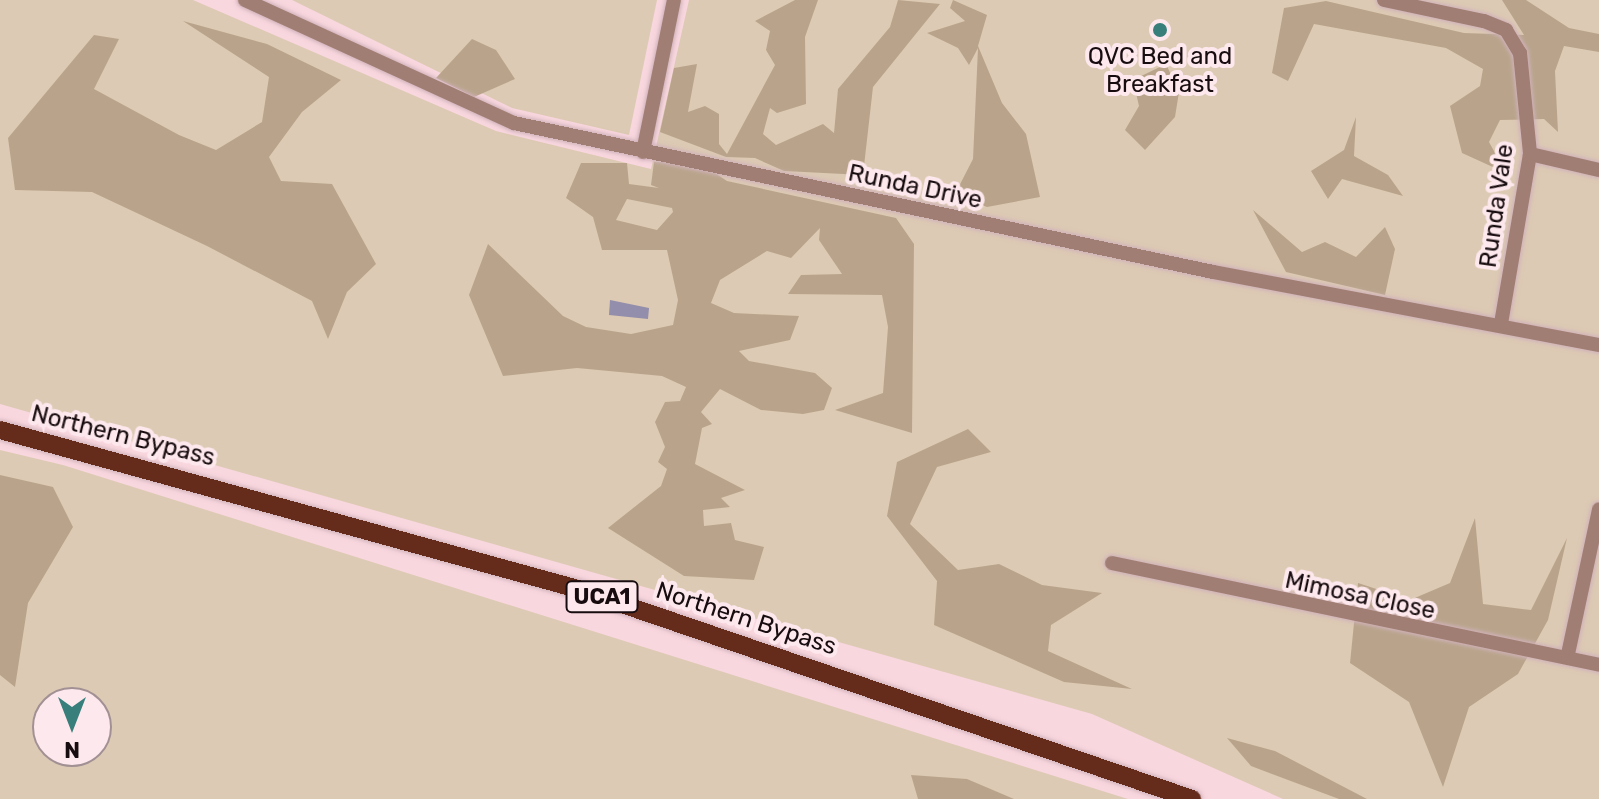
<!DOCTYPE html>
<style>
body{margin:0}
#map{position:relative;width:1599px;height:799px;overflow:hidden;background:#f9d7df;font-family:Rubik,sans-serif}
div>[style]{position:absolute}
.green>*{inset:0;background:#ddcab4}
.forest>*{inset:0;background:#b9a48b}
.water>*{inset:0;background:#938eab}
.roads{filter:drop-shadow(0 0 2px #d0b2ba) drop-shadow(0 0 2px #d0b2ba)}
.minor>*{height:14px;margin:-7px;padding:0 7px;transform-origin:7px;border-radius:7px;background:#a17e73}
.major>*{height:18px;margin:-9px;padding:0 9px;transform-origin:9px;border-radius:9px;background:#652c1b}
.dots>*{width:22px;height:22px;translate:-50% -50%;box-sizing:border-box;border:4px solid #fde8ed;border-radius:50%}
span{translate:-50% -50%;white-space:nowrap;text-align:center;line-height:1.15;-webkit-text-stroke:8px #fde8ed;paint-order:stroke}
.shield-label span{padding:2px 6px;background:#fde8ed;border:2px solid;border-radius:6px;-webkit-text-stroke-width:0}
.shield-label{font-size:22px;color:#170c0f;font-weight:700}
.poi-label{font-size:24px;color:#170c0f}
.street-label{font-size:24px;color:#170c0f}
.north{position:absolute;left:32px;top:687px;width:80px;height:80px;box-sizing:border-box;background:#fde8ed;border:2px solid #a19094;border-radius:50%;rotate:180deg;font-size:22px;font-weight:700;line-height:32px;text-align:center;color:#170c0f}
.north::after{content:'';display:block;margin:auto;width:28px;height:36px;background:#387f7b;clip-path:polygon(50% 0,100% 100%,50% 72%,0 100%)}
</style>
<div id="map">
<div class="green">
<i style="clip-path:polygon(0 0,193px 0,496px 131px,651px 169px,689px 0,1599px 0,1599px 799px,1283px 799px,1092px 714px,0 404px)"></i>
<i style="clip-path:polygon(292px 0,657px 0,629px 135px,512px 108px)"></i>
<i style="clip-path:polygon(evenodd,0 450px,63px 465px,1128px 799px,0 799px,0 450px,48px 703px,96px 703px,96px 751px,48px 751px,48px 703px)"></i>
</div>
<div class="forest">
<i style="clip-path:polygon(795px 0,818px 0,805px 37px,806px 104px,777px 113px,770px 108px,763px 134px,776px 145px,823px 124px,834px 133px,838px 89px,890px 27px,898px 0,940px 4px,873px 87px,863px 175px,784px 171px,755px 158px,726px 157px,660px 132px,674px 68px,697px 64px,688px 112px,705px 106px,719px 114px,719px 144px,727px 154px,775px 65px,766px 50px,770px 31px,755px 21px)"></i>
<i style="clip-path:polygon(953px 0,987px 15px,978px 46px,1002px 103px,1026px 134px,1040px 197px,987px 207px,955px 194px,973px 159px,978px 48px,969px 65px,958px 48px,927px 33px,965px 21px,950px 8px)"></i>
<i style="clip-path:polygon(1502px 0,1526px 0,1569px 28px,1599px 34px,1599px 52px,1564px 46px,1555px 71px,1558px 132px,1544px 119px,1500px 120px,1489px 142px,1506px 173px,1462px 153px,1450px 106px,1480px 86px,1483px 69px,1446px 48px,1314px 24px,1288px 81px,1272px 73px,1284px 8px,1326px 1px,1464px 33px,1524px 35px)"></i>
<i style="clip-path:polygon(183px 21px,267px 44px,341px 80px,302px 112px,269px 157px,281px 181px,332px 184px,376px 264px,347px 292px,328px 339px,312px 301px,207px 246px,92px 192px,15px 190px,8px 138px,94px 35px,119px 39px,94px 89px,179px 135px,216px 150px,262px 122px,269px 77px)"></i>
<i style="clip-path:polygon(472px 39px,496px 50px,515px 79px,474px 97px,436px 78px)"></i>
<i style="clip-path:polygon(1166px 64px,1179px 92px,1175px 117px,1145px 150px,1125px 130px,1139px 106px,1133px 80px)"></i>
<i style="clip-path:polygon(1356px 117px,1354px 156px,1388px 175px,1403px 196px,1342px 179px,1328px 199px,1311px 171px,1344px 150px)"></i>
<i style="clip-path:polygon(evenodd,654px 162px,700px 163px,727px 181px,896px 218px,914px 244px,912px 433px,835px 410px,883px 393px,888px 327px,882px 295px,788px 294px,801px 275px,842px 274px,819px 240px,820px 228px,791px 258px,767px 251px,720px 280px,711px 303px,734px 313px,799px 316px,790px 340px,739px 351px,749px 361px,815px 373px,832px 388px,824px 410px,803px 414px,761px 410px,720px 389px,701px 412px,712px 424px,702px 428px,695px 464px,745px 490px,721px 498px,730px 507px,703px 510px,704px 526px,731px 523px,735px 540px,764px 547px,754px 580px,684px 576px,608px 528px,661px 486px,667px 469px,658px 462px,665px 447px,655px 422px,665px 402px,680px 401px,686px 387px,662px 376px,577px 368px,503px 376px,469px 295px,488px 244px,563px 316px,586px 327px,631px 334px,673px 325px,678px 300px,667px 250px,602px 250px,593px 217px,566px 198px,581px 163px,627px 163px,629px 184px,659px 188px,651px 185px,654px 162px,627px 199px,672px 208px,673px 212px,657px 230px,616px 220px,627px 199px)"></i>
<i style="clip-path:polygon(1253px 210px,1302px 252px,1325px 242px,1356px 257px,1385px 227px,1395px 249px,1385px 295px,1286px 272px)"></i>
<i style="clip-path:polygon(968px 429px,991px 452px,937px 467px,910px 524px,958px 570px,999px 564px,1042px 585px,1102px 593px,1051px 625px,1048px 651px,1132px 689px,1064px 682px,934px 625px,937px 581px,887px 516px,897px 462px)"></i>
<i style="clip-path:polygon(0 475px,53px 487px,73px 527px,28px 603px,15px 687px,0 675px)"></i>
<i style="clip-path:polygon(1475px 518px,1483px 604px,1531px 610px,1567px 538px,1548px 620px,1518px 674px,1469px 707px,1443px 787px,1409px 702px,1350px 663px,1358px 583px,1410px 600px,1450px 583px)"></i>
<i style="clip-path:polygon(1227px 738px,1275px 751px,1367px 799px,1339px 799px,1251px 766px)"></i>
<i style="clip-path:polygon(911px 775px,967px 779px,1014px 799px,918px 799px)"></i>
</div>
<div class="water">
<i style="clip-path:polygon(610px 300px,649px 308px,648px 319px,609px 315px)"></i>
</div>
<div class="roads">
<div class="minor">
<i style="left:245px;top:0;width:296px;rotate:24.6deg"></i>
<i style="left:514px;top:123px;width:715px;rotate:12.03deg"></i>
<i style="left:1213px;top:272px;width:393px;rotate:10.7deg"></i>
<i style="left:1384px;top:0;width:102px;rotate:11.9deg"></i>
<i style="left:1484px;top:21px;width:24px;rotate:22deg"></i>
<i style="left:1506px;top:30px;width:27px;rotate:59deg"></i>
<i style="left:1520px;top:53px;width:101px;rotate:84.3deg"></i>
<i style="left:1530px;top:154px;width:172px;rotate:99.7deg"></i>
<i style="left:643px;top:152px;width:155px;rotate:-78.5deg"></i>
<i style="left:1530px;top:154px;width:71px;rotate:13.1deg"></i>
<i style="left:1112px;top:563px;width:498px;rotate:11.8deg"></i>
<i style="left:1568px;top:654px;width:148px;rotate:-77.9deg"></i>
</div>
<div class="major">
<i style="left:0;top:430px;width:599px;rotate:15.38deg"></i>
<i style="left:578px;top:589px;width:649px;rotate:18.88deg"></i>
</div>
</div>
<div class="dots">
<i style="left:1160px;top:30px;background:#387f7b"></i>
</div>
<div class="shield-label">
<span style="left:602px;top:597px">UCA1</span>
</div>
<div class="poi-label">
<span style="left:1160px;top:71px">QVC Bed and<br>Breakfast</span>
</div>
<div class="street-label">
<span style="left:915px;top:187px;rotate:12deg">Runda Drive</span>
<span style="left:1497px;top:206px;rotate:-82deg">Runda Vale</span>
<span style="left:123px;top:436px;rotate:14deg">Northern Bypass</span>
<span style="left:1360px;top:596px;rotate:12deg">Mimosa Close</span>
<span style="left:746px;top:619px;rotate:18deg">Northern Bypass</span>
</div>
<div class="north">N</div>
</div>
